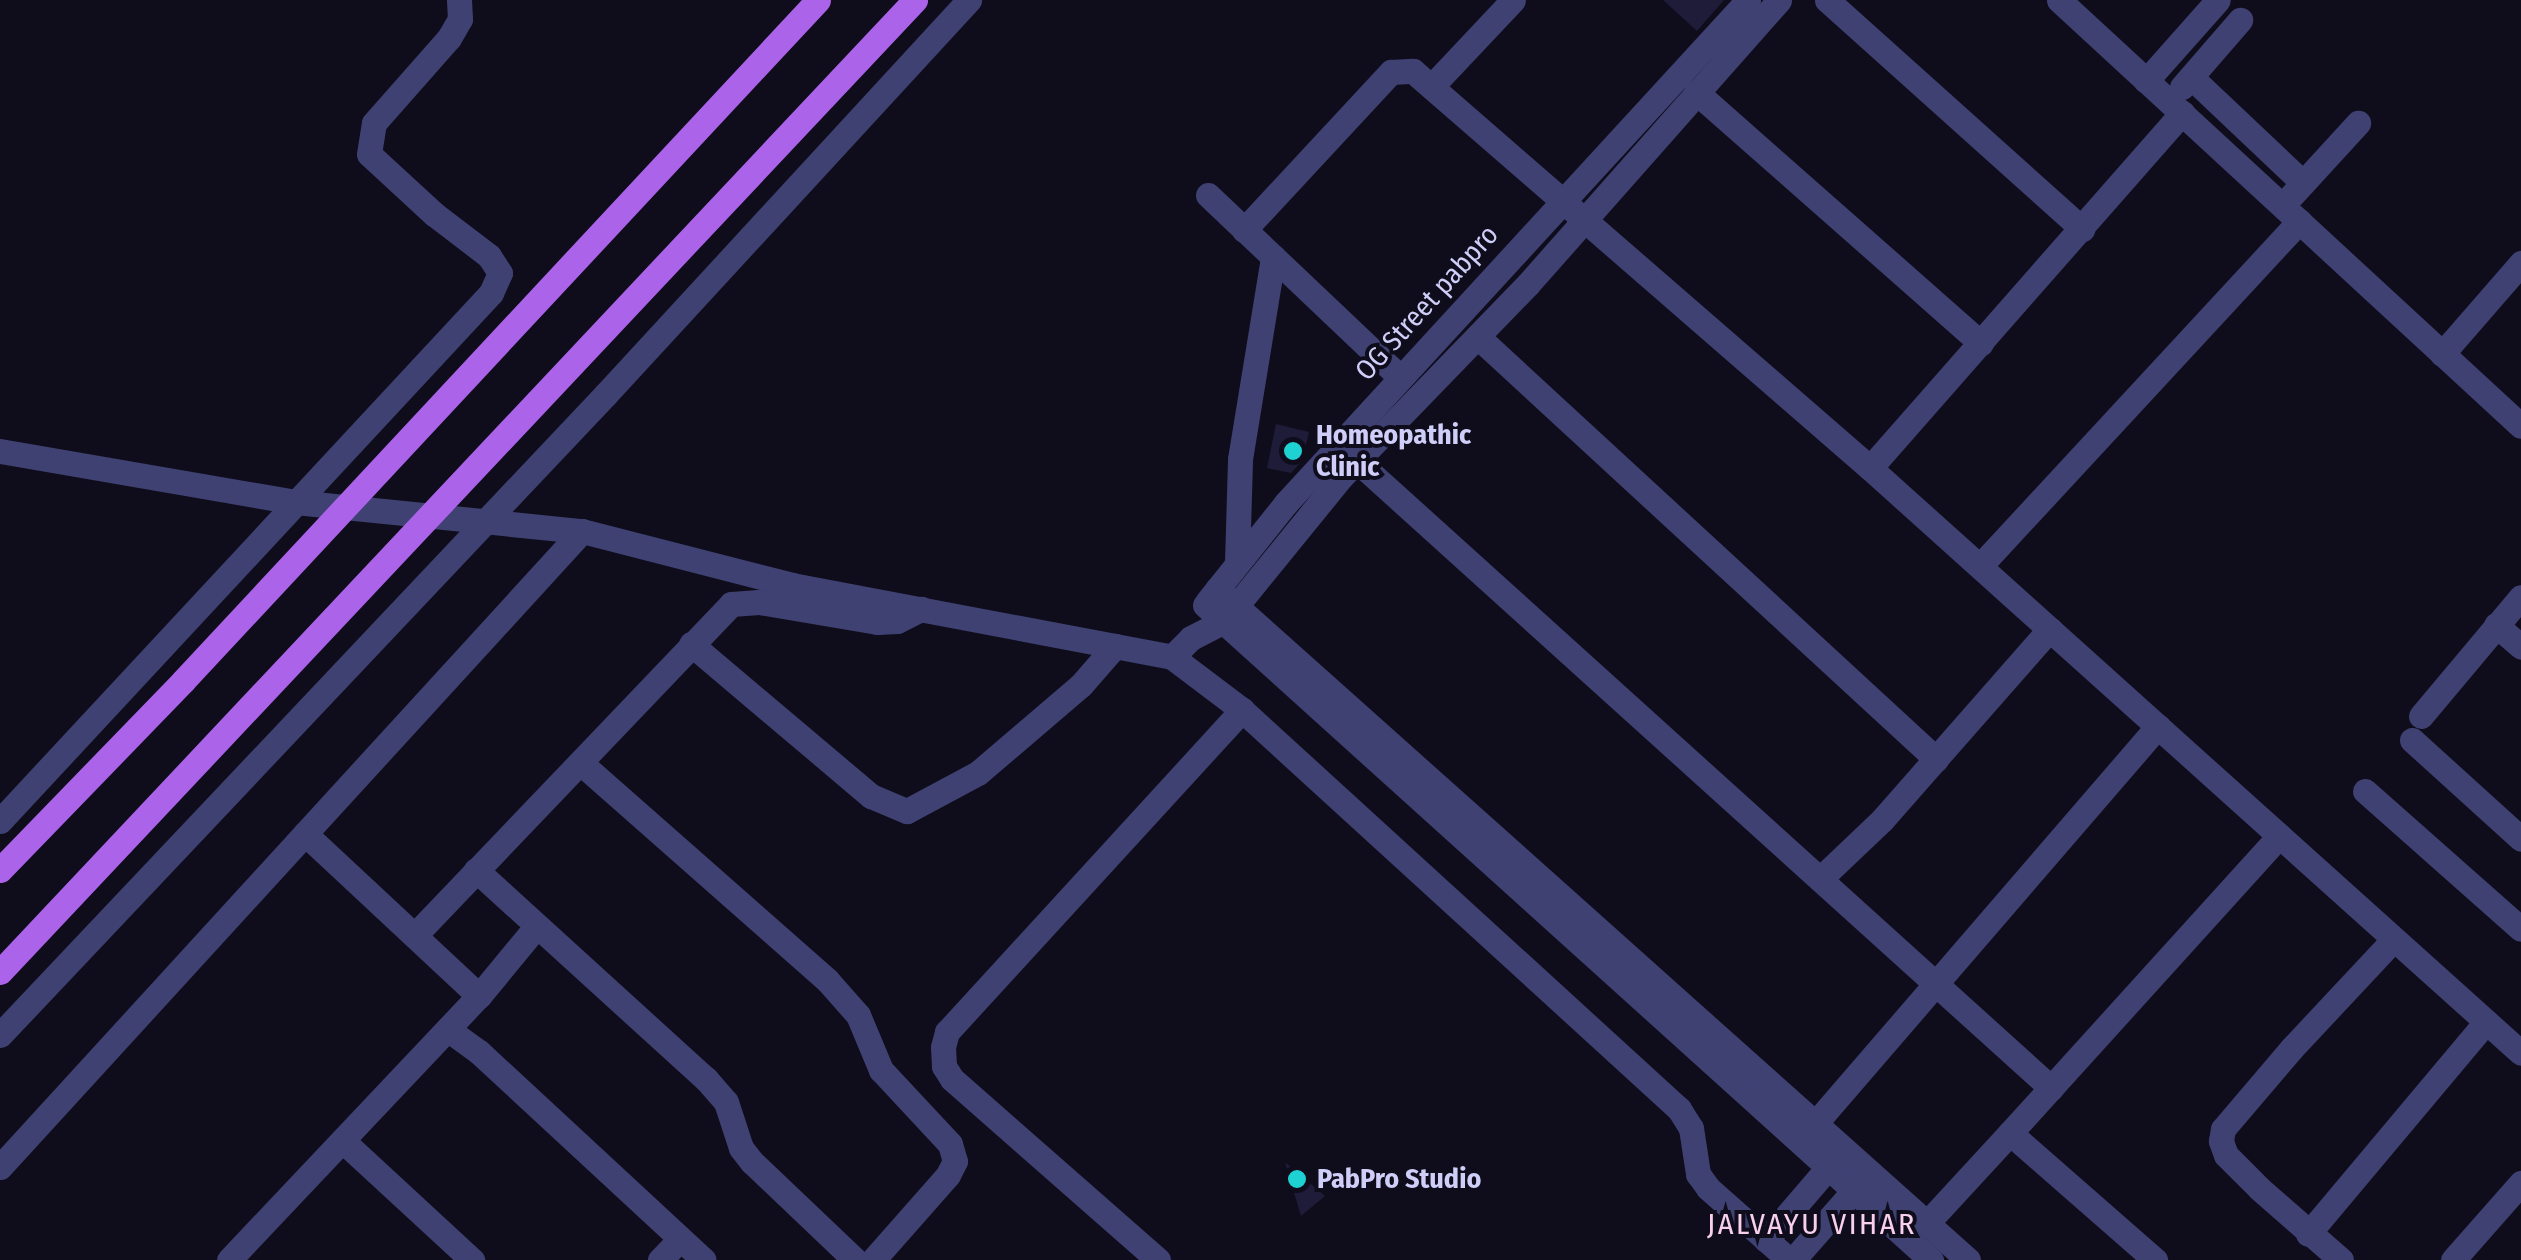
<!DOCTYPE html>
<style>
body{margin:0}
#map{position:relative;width:2521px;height:1260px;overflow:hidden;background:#0f0d1b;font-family:"Fira Sans Condensed",sans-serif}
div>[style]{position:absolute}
.building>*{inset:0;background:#1f1c39}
.minor>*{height:25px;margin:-12.5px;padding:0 12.5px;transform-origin:12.5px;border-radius:12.5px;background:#3f4173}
.major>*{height:25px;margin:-12.5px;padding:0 12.5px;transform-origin:12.5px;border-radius:12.5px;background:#ab64e9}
.dots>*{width:28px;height:28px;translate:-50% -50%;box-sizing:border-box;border:5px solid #0f0d1b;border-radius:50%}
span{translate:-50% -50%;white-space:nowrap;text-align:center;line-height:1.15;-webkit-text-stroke:8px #0f0d1b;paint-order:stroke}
.street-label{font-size:28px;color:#cfcef8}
.poi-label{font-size:28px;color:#cfcef8;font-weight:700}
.left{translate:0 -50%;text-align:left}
.neighbourhood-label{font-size:30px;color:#f8d0ed;letter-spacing:2.5px}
</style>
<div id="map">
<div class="building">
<i style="clip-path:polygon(1663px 0,1724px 0,1697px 31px)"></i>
<i style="clip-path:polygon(1276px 424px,1309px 432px,1302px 461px,1291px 473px,1267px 468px)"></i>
<i style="clip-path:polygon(1285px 1162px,1325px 1196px,1301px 1216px)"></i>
</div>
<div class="minor">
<i style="left:1827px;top:0;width:343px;rotate:41.9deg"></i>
<i style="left:2059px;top:0;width:628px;rotate:42.68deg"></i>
<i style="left:2191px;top:77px;width:154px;rotate:43.4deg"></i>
<i style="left:2146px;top:81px;width:108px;rotate:-48.4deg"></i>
<i style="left:1432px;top:86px;width:118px;rotate:-46.7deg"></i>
<i style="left:2182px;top:87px;width:89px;rotate:-49.1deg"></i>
<i style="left:1696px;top:92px;width:380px;rotate:41.4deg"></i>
<i style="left:1208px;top:195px;width:265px;rotate:43.5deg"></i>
<i style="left:2292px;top:195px;width:98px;rotate:-47.5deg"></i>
<i style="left:1244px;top:230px;width:216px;rotate:-47.1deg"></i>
<i style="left:1391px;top:72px;width:22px;rotate:-3deg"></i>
<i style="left:1413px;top:71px;width:605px;rotate:40.98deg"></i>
<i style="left:1870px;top:468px;width:875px;rotate:41.94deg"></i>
<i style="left:1478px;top:337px;width:623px;rotate:42.66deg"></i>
<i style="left:2442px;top:354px;width:121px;rotate:-49deg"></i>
<i style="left:0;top:451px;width:299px;rotate:9.8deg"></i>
<i style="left:295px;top:502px;width:288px;rotate:5.8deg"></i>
<i style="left:582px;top:531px;width:217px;rotate:14.4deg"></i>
<i style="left:792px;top:585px;width:387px;rotate:10.7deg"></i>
<i style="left:1172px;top:657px;width:27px;rotate:-45deg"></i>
<i style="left:1191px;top:638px;width:37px;rotate:-27deg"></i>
<i style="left:1224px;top:621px;width:187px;rotate:-50.9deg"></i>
<i style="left:1342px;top:476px;width:267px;rotate:-45.9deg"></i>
<i style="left:1528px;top:284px;width:379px;rotate:-48.5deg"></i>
<i style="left:1356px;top:460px;width:937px;rotate:42.1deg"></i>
<i style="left:1870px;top:468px;width:473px;rotate:-48.7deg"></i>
<i style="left:1237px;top:562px;width:103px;rotate:-88.3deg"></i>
<i style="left:1240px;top:459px;width:205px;rotate:-80.7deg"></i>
<i style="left:1980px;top:566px;width:470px;rotate:-47.2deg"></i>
<i style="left:1217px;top:589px;width:1007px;rotate:41.78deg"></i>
<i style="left:1207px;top:602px;width:127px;rotate:-51.4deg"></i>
<i style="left:1286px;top:503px;width:683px;rotate:-47.43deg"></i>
<i style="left:1205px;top:605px;width:978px;rotate:42.06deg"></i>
<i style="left:2496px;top:625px;width:33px;rotate:41deg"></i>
<i style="left:691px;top:644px;width:236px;rotate:40.2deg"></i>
<i style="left:871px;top:796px;width:39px;rotate:23deg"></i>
<i style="left:907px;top:811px;width:81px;rotate:-28.2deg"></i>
<i style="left:978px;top:773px;width:135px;rotate:-40.5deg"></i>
<i style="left:1081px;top:685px;width:52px;rotate:-48.9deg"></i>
<i style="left:1172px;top:657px;width:88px;rotate:37.1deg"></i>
<i style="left:1242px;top:710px;width:592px;rotate:42.4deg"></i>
<i style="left:1679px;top:1109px;width:22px;rotate:58deg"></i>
<i style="left:1691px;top:1128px;width:47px;rotate:81.3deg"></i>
<i style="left:1698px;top:1174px;width:17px;rotate:54deg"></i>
<i style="left:1708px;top:1188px;width:108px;rotate:41.6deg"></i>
<i style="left:2421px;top:716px;width:155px;rotate:-50deg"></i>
<i style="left:2412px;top:740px;width:147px;rotate:42.2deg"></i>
<i style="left:582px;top:764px;width:327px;rotate:41.4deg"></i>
<i style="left:827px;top:980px;width:47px;rotate:48.5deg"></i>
<i style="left:858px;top:1015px;width:60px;rotate:67.3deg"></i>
<i style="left:881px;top:1070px;width:101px;rotate:47deg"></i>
<i style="left:950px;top:1144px;width:18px;rotate:74deg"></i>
<i style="left:955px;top:1161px;width:16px;rotate:117deg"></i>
<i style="left:948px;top:1175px;width:113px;rotate:131.4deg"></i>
<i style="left:2365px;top:791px;width:208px;rotate:41.5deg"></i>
<i style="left:0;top:821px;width:721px;rotate:-47.08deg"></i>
<i style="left:491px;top:293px;width:22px;rotate:-66deg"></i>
<i style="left:500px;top:273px;width:20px;rotate:-123deg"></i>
<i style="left:489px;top:256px;width:69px;rotate:-142.6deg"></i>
<i style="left:434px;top:214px;width:88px;rotate:-137.3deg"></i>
<i style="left:369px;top:154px;width:31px;rotate:-81deg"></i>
<i style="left:374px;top:123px;width:113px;rotate:-48.6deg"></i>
<i style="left:449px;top:38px;width:22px;rotate:-60deg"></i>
<i style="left:460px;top:19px;width:19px;rotate:-93deg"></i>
<i style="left:476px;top:870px;width:311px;rotate:42.3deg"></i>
<i style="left:706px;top:1079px;width:30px;rotate:49deg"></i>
<i style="left:726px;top:1102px;width:48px;rotate:71.9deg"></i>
<i style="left:741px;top:1148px;width:18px;rotate:52deg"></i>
<i style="left:752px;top:1162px;width:142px;rotate:43.6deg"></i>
<i style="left:1820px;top:879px;width:86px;rotate:-43.6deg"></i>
<i style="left:1882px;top:820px;width:254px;rotate:-48.7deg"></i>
<i style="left:415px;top:935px;width:458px;rotate:-46.3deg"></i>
<i style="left:731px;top:604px;width:28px;rotate:-4deg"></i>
<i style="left:759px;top:602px;width:120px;rotate:9.6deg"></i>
<i style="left:877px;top:622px;width:20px;rotate:-3deg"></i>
<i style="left:897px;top:621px;width:27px;rotate:-27deg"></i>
<i style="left:479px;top:996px;width:88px;rotate:-50.5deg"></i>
<i style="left:450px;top:1031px;width:36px;rotate:36deg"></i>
<i style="left:479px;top:1052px;width:306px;rotate:42.8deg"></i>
<i style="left:0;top:1035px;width:882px;rotate:-46.61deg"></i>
<i style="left:606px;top:394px;width:536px;rotate:-47.35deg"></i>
<i style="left:1813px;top:1126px;width:528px;rotate:-49.22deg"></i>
<i style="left:2010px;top:1133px;width:401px;rotate:-47.8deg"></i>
<i style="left:343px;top:1141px;width:176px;rotate:42.7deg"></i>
<i style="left:0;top:1167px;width:862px;rotate:-47.54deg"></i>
<i style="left:1927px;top:1223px;width:122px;rotate:-47.3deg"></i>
<i style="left:2010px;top:1133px;width:193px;rotate:41.2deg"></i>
<i style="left:2308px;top:1234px;width:277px;rotate:-50deg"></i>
<i style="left:1766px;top:1240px;width:111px;rotate:-49.4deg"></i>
<i style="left:229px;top:1260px;width:364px;rotate:-46.6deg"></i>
<i style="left:479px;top:996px;width:238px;rotate:-137deg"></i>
<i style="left:660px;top:1260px;width:29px;rotate:-46deg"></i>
<i style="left:1158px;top:1260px;width:274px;rotate:-138.7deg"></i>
<i style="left:952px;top:1079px;width:15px;rotate:-122deg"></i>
<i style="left:944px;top:1066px;width:19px;rotate:-93deg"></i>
<i style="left:943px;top:1047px;width:16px;rotate:-75deg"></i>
<i style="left:947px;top:1032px;width:437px;rotate:-47.5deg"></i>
<i style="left:1793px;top:1260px;width:109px;rotate:-48.7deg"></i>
<i style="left:2341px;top:1260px;width:108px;rotate:-138.8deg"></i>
<i style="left:2260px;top:1189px;width:48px;rotate:-135deg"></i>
<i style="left:2226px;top:1155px;width:15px;rotate:-110deg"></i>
<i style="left:2221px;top:1141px;width:12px;rotate:-81deg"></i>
<i style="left:2223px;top:1129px;width:106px;rotate:-49.6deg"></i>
<i style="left:2292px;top:1048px;width:149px;rotate:-46.9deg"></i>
<i style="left:2453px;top:1260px;width:103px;rotate:-48.6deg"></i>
</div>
<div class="major">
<i style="left:0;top:870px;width:263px;rotate:-45.9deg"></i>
<i style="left:183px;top:681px;width:931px;rotate:-47deg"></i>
<i style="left:0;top:972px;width:1335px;rotate:-46.73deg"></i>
</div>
<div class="dots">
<i style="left:1293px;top:451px;background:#1ed2d4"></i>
<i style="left:1297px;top:1179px;background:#1ed2d4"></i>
</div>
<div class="street-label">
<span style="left:1427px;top:303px;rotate:-48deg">OG Street pabpro</span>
</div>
<div class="poi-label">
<span class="left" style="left:1316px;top:451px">Homeopathic<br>Clinic</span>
<span class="left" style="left:1317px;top:1179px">PabPro Studio</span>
</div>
<div class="neighbourhood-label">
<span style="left:1812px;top:1224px">JALVAYU VIHAR</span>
</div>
</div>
